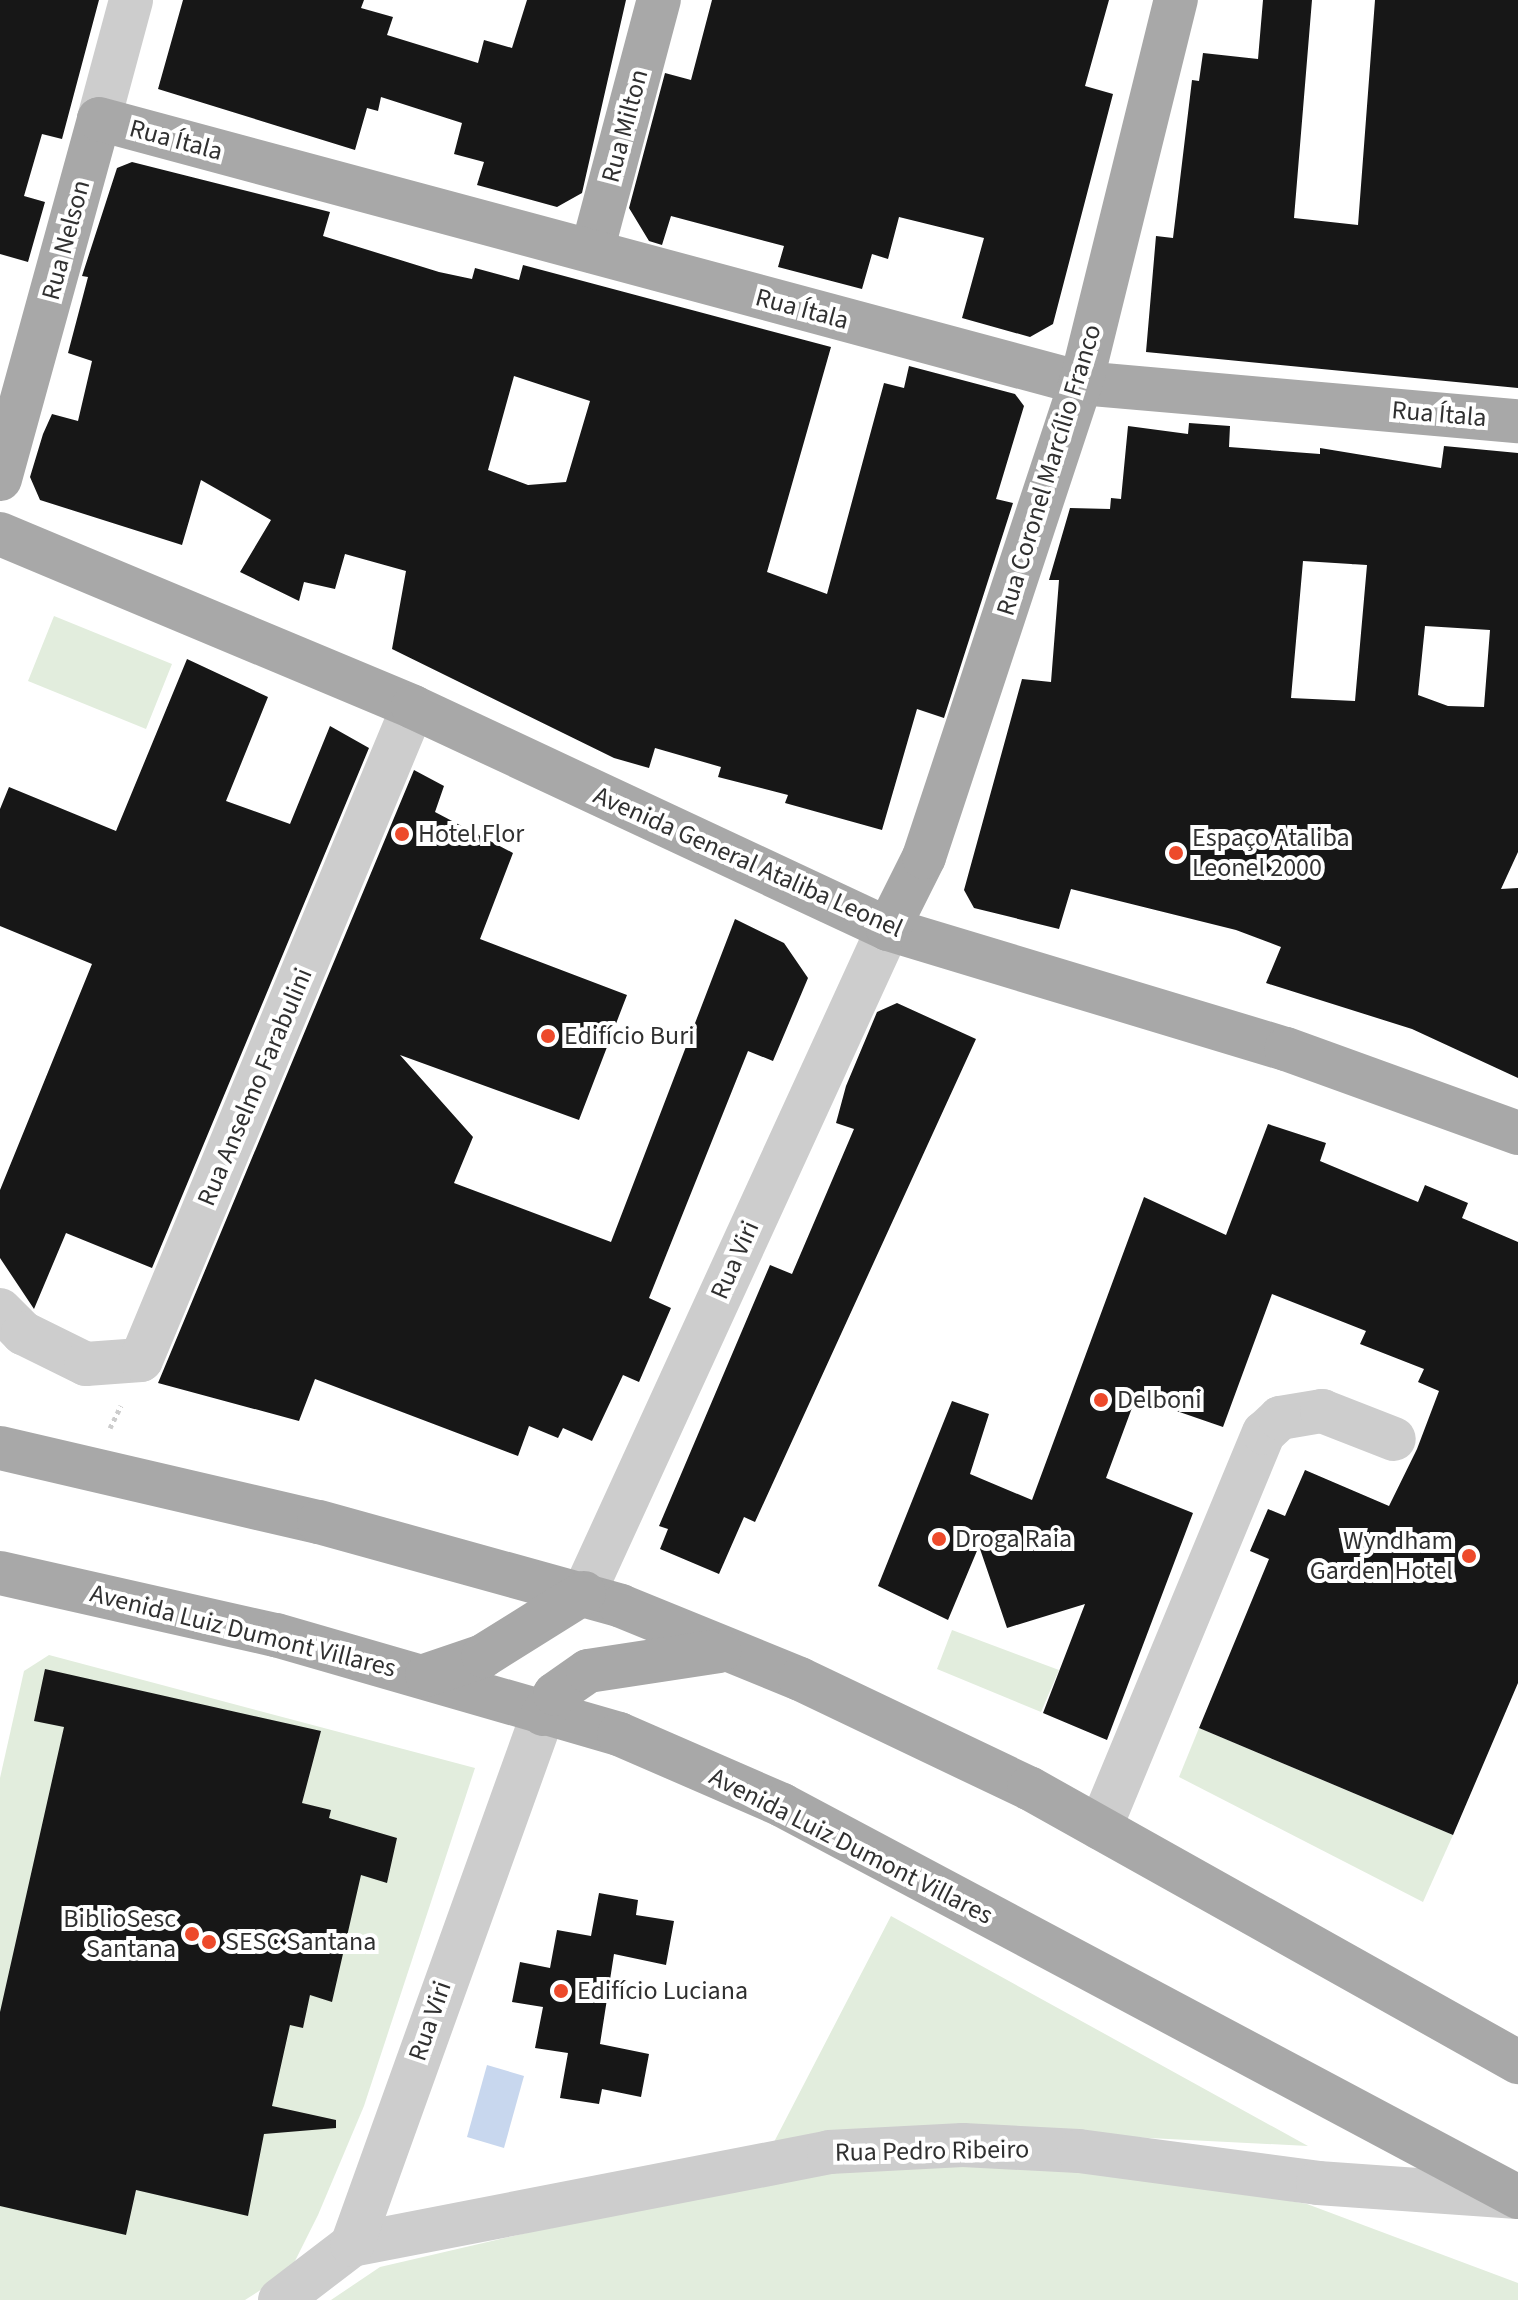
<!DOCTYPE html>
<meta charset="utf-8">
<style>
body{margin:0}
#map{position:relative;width:1518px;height:2300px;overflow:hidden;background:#fff;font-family:"Source Sans 3",sans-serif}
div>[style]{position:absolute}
.green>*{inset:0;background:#e2eddd}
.water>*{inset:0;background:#c8d7ee}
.building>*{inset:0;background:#171717}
.path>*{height:5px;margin-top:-2.5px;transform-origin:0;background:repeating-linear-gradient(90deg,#cdcdcd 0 4px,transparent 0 8px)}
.minor>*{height:44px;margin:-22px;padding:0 22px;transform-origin:22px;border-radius:22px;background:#cdcdcd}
.major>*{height:44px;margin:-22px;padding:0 22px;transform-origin:22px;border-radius:22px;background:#a8a8a8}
.dots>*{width:22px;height:22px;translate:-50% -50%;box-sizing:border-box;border:4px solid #fff;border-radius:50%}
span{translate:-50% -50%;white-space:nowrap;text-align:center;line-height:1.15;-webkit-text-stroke:8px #fff;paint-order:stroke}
.street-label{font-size:26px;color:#303030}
.poi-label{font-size:26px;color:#303030}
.left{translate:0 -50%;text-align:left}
.right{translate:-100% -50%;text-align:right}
</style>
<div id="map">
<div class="green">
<i style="clip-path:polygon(54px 616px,172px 664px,146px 729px,28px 681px)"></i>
<i style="clip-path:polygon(952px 1630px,1059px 1670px,1041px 1712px,937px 1669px)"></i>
<i style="clip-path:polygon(49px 1655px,475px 1768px,364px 2106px,318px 2215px,290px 2271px,245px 2300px,0 2300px,0 1778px,24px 1671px)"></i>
<i style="clip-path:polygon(1199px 1728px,1453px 1835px,1423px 1902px,1179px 1777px)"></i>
<i style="clip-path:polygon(891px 1916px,1308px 2146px,934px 2127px,774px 2142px)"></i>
<i style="clip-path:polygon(966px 2161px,1101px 2166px,1307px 2204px,1518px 2283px,1518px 2300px,331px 2300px,380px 2267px,608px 2214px,835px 2168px)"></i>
</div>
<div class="water">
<i style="clip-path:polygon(487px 2065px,524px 2076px,504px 2148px,467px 2137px)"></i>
</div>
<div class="building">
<i style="clip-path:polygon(0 0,99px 0,62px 139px,42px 134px,24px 196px,45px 202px,28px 262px,0 254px)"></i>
<i style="clip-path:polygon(183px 0,364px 0,361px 8px,393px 17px,387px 35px,478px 63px,484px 40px,512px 48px,527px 0,626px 0,582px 193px,557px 207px,477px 185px,484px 162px,454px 154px,462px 123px,381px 97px,378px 111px,367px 108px,355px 150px,158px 89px)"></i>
<i style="clip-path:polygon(712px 0,1109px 0,1085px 86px,1113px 94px,1053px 324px,1030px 337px,962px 318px,984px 238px,899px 217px,888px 259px,872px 254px,862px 289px,778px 267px,784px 246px,671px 216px,662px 245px,649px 241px,629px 208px,665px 73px,691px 80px)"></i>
<i style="clip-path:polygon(1263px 0,1312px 0,1294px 218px,1358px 225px,1375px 0,1518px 0,1518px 388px,1146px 352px,1156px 236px,1173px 238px,1192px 80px,1199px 81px,1203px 53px,1258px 59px)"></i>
<i style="clip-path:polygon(evenodd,132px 162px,330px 212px,323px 236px,439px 272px,472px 279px,475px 268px,519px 280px,523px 265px,831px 347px,767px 572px,827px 594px,884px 383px,904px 388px,909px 366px,1015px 394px,1024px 406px,996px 499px,1013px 503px,944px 718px,917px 709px,882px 830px,785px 803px,788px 795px,718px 777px,721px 767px,655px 748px,649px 768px,614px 758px,392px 649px,406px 571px,345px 554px,335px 589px,304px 582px,299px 601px,240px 572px,271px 520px,201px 480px,182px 545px,40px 500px,30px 477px,43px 434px,52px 414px,78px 421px,92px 361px,68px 353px,88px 277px,82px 276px,117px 168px,132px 162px,514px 376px,590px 401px,566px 482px,528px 485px,488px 470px,514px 376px)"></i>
<i style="clip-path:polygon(evenodd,1189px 423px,1230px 426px,1229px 447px,1320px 454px,1320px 448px,1441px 468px,1444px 446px,1518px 453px,1518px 852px,1501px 889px,1518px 888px,1518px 1078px,1412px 1029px,1266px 983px,1281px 947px,1236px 930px,1071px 889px,1059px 929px,974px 908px,964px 890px,1022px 679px,1051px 682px,1059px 580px,1049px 580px,1070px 508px,1110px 509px,1111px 498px,1121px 499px,1128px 426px,1188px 434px,1189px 423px,1303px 561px,1367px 565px,1355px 701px,1291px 698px,1303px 561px,1189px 423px,1425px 626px,1490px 630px,1484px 707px,1448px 706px,1418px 695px,1425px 626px)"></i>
<i style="clip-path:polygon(187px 659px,268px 697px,226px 801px,290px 824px,330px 726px,369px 748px,152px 1268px,66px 1233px,34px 1309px,0 1258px,0 1190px,92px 964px,0 926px,0 809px,9px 787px,116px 831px)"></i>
<i style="clip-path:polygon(414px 770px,444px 786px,435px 812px,513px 853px,480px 939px,627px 995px,579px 1120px,400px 1055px,473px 1137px,454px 1183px,611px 1242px,735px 919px,784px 943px,808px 978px,773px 1061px,748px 1051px,649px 1298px,671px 1308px,639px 1382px,623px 1375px,592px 1441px,563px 1428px,558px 1438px,529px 1426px,518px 1456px,315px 1379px,299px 1421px,158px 1383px)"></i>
<i style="clip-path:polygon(897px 1003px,976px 1039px,755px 1522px,744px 1517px,719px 1574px,660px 1549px,668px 1529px,659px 1526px,770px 1265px,792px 1274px,854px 1129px,836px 1123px,846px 1086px,877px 1012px)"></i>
<i style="clip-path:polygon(1268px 1124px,1326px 1143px,1320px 1161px,1418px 1202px,1425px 1185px,1468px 1203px,1462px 1218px,1518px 1242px,1518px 1683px,1453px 1835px,1199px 1728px,1269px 1559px,1250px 1551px,1268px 1509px,1285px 1516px,1305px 1470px,1389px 1506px,1417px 1449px,1439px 1391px,1418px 1382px,1424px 1369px,1360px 1344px,1366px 1331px,1272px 1294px,1223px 1427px,1136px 1397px,1106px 1478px,1193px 1513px,1107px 1740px,1043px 1713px,1085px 1604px,1007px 1628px,979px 1546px,948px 1620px,878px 1586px,952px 1401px,989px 1414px,970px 1474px,1032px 1500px,1144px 1197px,1226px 1235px)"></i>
<i style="clip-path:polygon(45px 1669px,321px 1731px,302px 1803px,331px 1810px,329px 1818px,397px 1838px,387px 1883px,361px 1875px,332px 2002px,310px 1995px,303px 2028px,290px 2025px,272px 2106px,336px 2120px,336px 2128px,264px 2134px,248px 2216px,136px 2190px,126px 2235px,0 2206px,0 2012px,64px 1727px,34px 1721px)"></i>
<i style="clip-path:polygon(599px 1893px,638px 1900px,636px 1915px,674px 1921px,666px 1965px,614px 1954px,600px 2044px,649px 2054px,641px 2097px,602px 2089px,599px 2104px,560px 2098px,568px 2053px,535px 2048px,543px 2007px,512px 2002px,520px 1962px,550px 1968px,557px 1930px,591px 1936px)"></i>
</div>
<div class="path">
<i style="left:110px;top:1428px;width:25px;rotate:-64deg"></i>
</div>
<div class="minor">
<i style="left:99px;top:119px;width:123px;rotate:-74.9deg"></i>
<i style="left:0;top:1310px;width:33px;rotate:45deg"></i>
<i style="left:23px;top:1333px;width:70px;rotate:26.2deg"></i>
<i style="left:86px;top:1364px;width:55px;rotate:-4.2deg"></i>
<i style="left:141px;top:1360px;width:707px;rotate:-67.39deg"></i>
<i style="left:584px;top:1593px;width:730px;rotate:-65.4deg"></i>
<i style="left:1100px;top:1828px;width:428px;rotate:-67.5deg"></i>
<i style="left:1264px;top:1433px;width:22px;rotate:-43deg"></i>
<i style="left:1280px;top:1418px;width:43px;rotate:-9.5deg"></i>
<i style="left:1322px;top:1411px;width:77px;rotate:21.3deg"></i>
<i style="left:352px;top:2245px;width:486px;rotate:-11deg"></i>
<i style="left:829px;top:2152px;width:134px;rotate:-3deg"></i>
<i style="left:963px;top:2145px;width:116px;rotate:3deg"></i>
<i style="left:1079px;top:2151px;width:241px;rotate:7.6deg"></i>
<i style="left:1318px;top:2183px;width:200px;rotate:4deg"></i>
<i style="left:280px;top:2300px;width:91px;rotate:-37.4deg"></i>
<i style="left:352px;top:2245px;width:564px;rotate:-70.22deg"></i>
</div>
<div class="major">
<i style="left:592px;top:251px;width:260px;rotate:-75.1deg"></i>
<i style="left:0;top:479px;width:373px;rotate:-74.6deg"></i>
<i style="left:99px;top:119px;width:1017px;rotate:15.05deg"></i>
<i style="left:1081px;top:383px;width:439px;rotate:5deg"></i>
<i style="left:0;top:534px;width:448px;rotate:22.7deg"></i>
<i style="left:413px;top:707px;width:524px;rotate:25.05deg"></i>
<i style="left:888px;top:929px;width:416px;rotate:16.8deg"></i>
<i style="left:1286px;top:1049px;width:247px;rotate:19.9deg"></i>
<i style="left:888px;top:929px;width:80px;rotate:-63.4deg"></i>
<i style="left:924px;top:857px;width:499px;rotate:-71.7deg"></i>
<i style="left:1081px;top:383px;width:395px;rotate:-76.1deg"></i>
<i style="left:0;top:1448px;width:327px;rotate:13.1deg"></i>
<i style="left:319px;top:1522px;width:313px;rotate:15.5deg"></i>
<i style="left:621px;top:1606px;width:193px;rotate:22.2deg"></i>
<i style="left:800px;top:1679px;width:254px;rotate:25.5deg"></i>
<i style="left:1029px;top:1788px;width:561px;rotate:29.26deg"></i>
<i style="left:0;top:1573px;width:283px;rotate:12.7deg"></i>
<i style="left:276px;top:1635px;width:357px;rotate:16.1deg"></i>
<i style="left:619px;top:1734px;width:178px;rotate:23.5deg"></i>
<i style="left:782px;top:1805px;width:834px;rotate:28.04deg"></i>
<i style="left:427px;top:1675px;width:59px;rotate:-18.7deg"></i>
<i style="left:483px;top:1656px;width:119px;rotate:-32deg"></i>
<i style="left:543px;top:1714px;width:23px;rotate:-59deg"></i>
<i style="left:555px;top:1694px;width:40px;rotate:-34.9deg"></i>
<i style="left:588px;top:1671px;width:133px;rotate:-8.7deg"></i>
</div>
<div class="dots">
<i style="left:402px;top:834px;background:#ed4a2b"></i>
<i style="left:1176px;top:853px;background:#ed4a2b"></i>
<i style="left:548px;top:1036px;background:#ed4a2b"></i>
<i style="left:1101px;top:1400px;background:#ed4a2b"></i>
<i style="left:939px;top:1539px;background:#ed4a2b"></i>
<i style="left:1469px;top:1556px;background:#ed4a2b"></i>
<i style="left:192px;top:1934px;background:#ed4a2b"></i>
<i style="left:209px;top:1942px;background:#ed4a2b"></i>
<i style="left:561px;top:1991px;background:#ed4a2b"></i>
</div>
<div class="street-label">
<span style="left:625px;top:126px;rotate:-75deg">Rua Milton</span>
<span style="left:176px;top:140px;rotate:15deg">Rua Ítala</span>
<span style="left:66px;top:240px;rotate:-75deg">Rua Nelson</span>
<span style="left:802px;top:309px;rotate:15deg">Rua Ítala</span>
<span style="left:1439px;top:414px;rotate:5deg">Rua Ítala</span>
<span style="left:1049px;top:470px;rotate:-73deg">Rua Coronel Marcílio Franco</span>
<span style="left:748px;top:862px;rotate:24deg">Avenida General Ataliba Leonel</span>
<span style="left:255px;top:1087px;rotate:-67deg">Rua Anselmo Farabulini</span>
<span style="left:735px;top:1260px;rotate:-66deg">Rua Viri</span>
<span style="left:243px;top:1631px;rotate:14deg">Avenida Luiz Dumont Villares</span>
<span style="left:851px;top:1846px;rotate:27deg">Avenida Luiz Dumont Villares</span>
<span style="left:430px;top:2021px;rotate:-71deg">Rua Viri</span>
<span style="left:932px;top:2151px;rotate:-1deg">Rua Pedro Ribeiro</span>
</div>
<div class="poi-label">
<span class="left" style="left:418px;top:834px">Hotel Flor</span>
<span class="left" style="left:1192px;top:853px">Espaço Ataliba<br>Leonel 2000</span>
<span class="left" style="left:564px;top:1036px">Edifício Buri</span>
<span class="left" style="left:1117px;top:1400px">Delboni</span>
<span class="left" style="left:955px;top:1539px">Droga Raia</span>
<span class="right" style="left:1453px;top:1556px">Wyndham<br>Garden Hotel</span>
<span class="right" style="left:176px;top:1934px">BiblioSesc<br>Santana</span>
<span class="left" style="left:225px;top:1942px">SESC Santana</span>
<span class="left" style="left:577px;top:1991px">Edifício Luciana</span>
</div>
</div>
